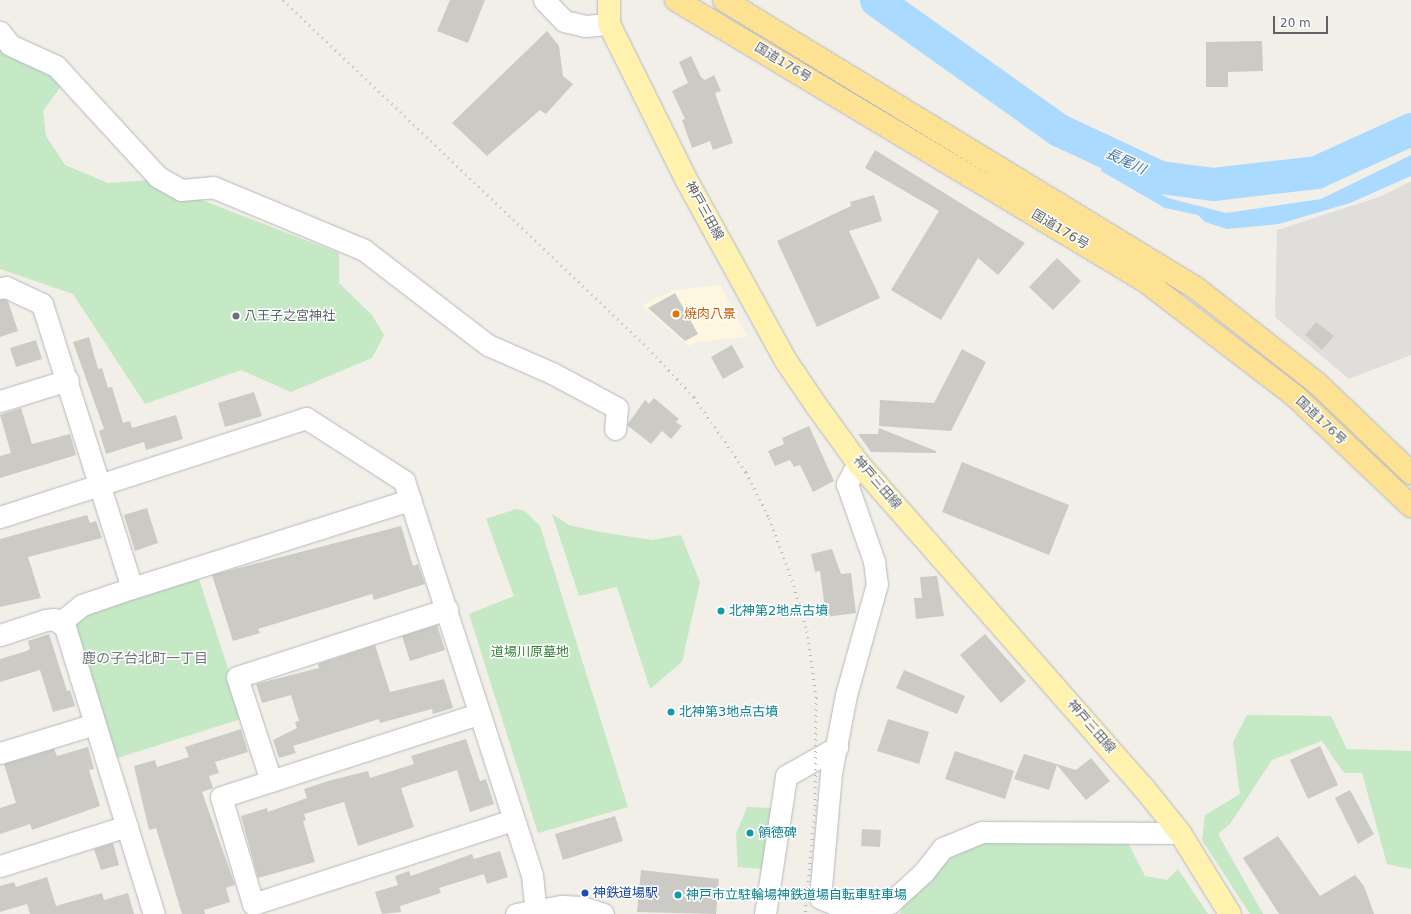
<!DOCTYPE html>
<meta charset="utf-8">
<style>
body{margin:0}
#map{position:relative;width:1411px;height:914px;overflow:hidden;background:#f1efe8;font-family:"DejaVu Sans","Noto Sans JP",sans-serif}
div>[style]{position:absolute}
.commercial>*{inset:0;background:#fef7e0}
.industrial>*{inset:0;background:#e0deda}
.green>*{inset:0;background:#c5e8c5}
.water>*{inset:0;background:#aadaff}
.river>*{height:33px;margin:-16.5px;padding:0 16.5px;transform-origin:16.5px;border-radius:16.5px;background:#aadaff}
.building>*{inset:0;background:#cccac5}
.roads{filter:drop-shadow(0 0 1px #b5b8bc) drop-shadow(0 0 1px #b5b8bc)}
.minor>*{height:21px;margin:-10.5px;padding:0 10.5px;transform-origin:10.5px;border-radius:10.5px;background:#fff}
.major>*{height:22px;margin:-11px;padding:0 11px;transform-origin:11px;border-radius:11px;background:#fff2af}
.highway>*{height:22px;margin:-11px;padding:0 11px;transform-origin:11px;border-radius:11px;background:#fde293}
.rail>*{height:3px;margin-top:-1.5px;transform-origin:0;background:repeating-linear-gradient(90deg,#b6b7b8 0 1px,transparent 0 6px)}
.dots>*{width:11px;height:11px;translate:-50% -50%;box-sizing:border-box;border:2px solid #fff;border-radius:50%}
span{translate:-50% -50%;white-space:nowrap;text-align:center;line-height:1.15;-webkit-text-stroke:3px #fff;paint-order:stroke}
.street-label{font-size:13px;color:#5f6368}
.food-label{font-size:13px;color:#c56008}
.left{translate:0 -50%;text-align:left}
.worship-label{font-size:13px;color:#5b616d}
.culture-label{font-size:13px;color:#0d838f}
.park-label{font-size:13px;color:#348238}
.transit-label{font-size:13px;color:#164399}
.water-label{font-size:14px;color:#4174aa;font-style:italic}
.neighbourhood-label{font-size:14px;color:#70757a}
.scale{position:absolute;left:1273px;top:16px;width:55px;height:18px;box-sizing:border-box;border:2px solid #5f6368;border-top:0;padding-left:5px;font-size:12px;line-height:14px;white-space:nowrap;color:#5f6368;-webkit-text-stroke:3px #fff;paint-order:stroke}
</style>
<div id="map">
<div class="commercial">
<i style="clip-path:polygon(720px 285px,747px 337px,696px 342px,688px 346px,642px 305px,675px 290px)"></i>
</div>
<div class="industrial">
<i style="clip-path:polygon(1411px 181px,1411px 355px,1349px 379px,1275px 317px,1277px 230px,1382px 196px)"></i>
</div>
<div class="green">
<i style="clip-path:polygon(0 50px,53px 70px,64px 82px,43px 111px,46px 136px,65px 165px,108px 183px,150px 180px,339px 253px,339px 283px,372px 315px,384px 335px,372px 358px,291px 392px,241px 370px,145px 404px,73px 294px,0 269px)"></i>
<i style="clip-path:polygon(516px 509px,525px 511px,540px 526px,628px 807px,538px 833px,469px 614px,514px 596px,486px 519px)"></i>
<i style="clip-path:polygon(552px 514px,569px 525px,600px 532px,652px 540px,681px 535px,700px 582px,682px 662px,650px 689px,617px 587px,579px 596px)"></i>
<i style="clip-path:polygon(198px 576px,244px 718px,114px 759px,69px 617px)"></i>
<i style="clip-path:polygon(1247px 715px,1331px 716px,1347px 749px,1411px 751px,1411px 869px,1387px 864px,1362px 773px,1344px 773px,1322px 741px,1272px 760px,1230px 824px,1218px 834px,1263px 914px,1250px 914px,1202px 840px,1205px 815px,1240px 794px,1233px 742px)"></i>
<i style="clip-path:polygon(747px 807px,773px 808px,765px 869px,738px 867px,736px 834px)"></i>
<i style="clip-path:polygon(1125px 837px,1145px 876px,1167px 880px,1178px 869px,1208px 914px,900px 914px,907px 896px,945px 854px,982px 839px)"></i>
</div>
<div class="water">
<i style="clip-path:polygon(1411px 155px,1411px 176px,1350px 203px,1279px 224px,1227px 229px,1205px 222px,1198px 215px,1165px 208px,1101px 171px,1102px 161px,1138px 171px,1159px 181px,1156px 184px,1159px 193px,1168px 198px,1226px 213px,1321px 199px)"></i>
</div>
<div class="river">
<i style="left:876px;top:0;width:224px;rotate:35.4deg"></i>
<i style="left:1059px;top:130px;width:111px;rotate:25deg"></i>
<i style="left:1160px;top:177px;width:53px;rotate:7.5deg"></i>
<i style="left:1213px;top:184px;width:104px;rotate:-6.6deg"></i>
<i style="left:1316px;top:172px;width:104px;rotate:-24.4deg"></i>
</div>
<div class="building">
<i style="clip-path:polygon(450px 0,485px 0,468px 43px,437px 31px)"></i>
<i style="clip-path:polygon(547px 31px,559px 46px,563px 76px,573px 84px,546px 114px,540px 110px,487px 156px,452px 123px)"></i>
<i style="clip-path:polygon(1262px 41px,1263px 71px,1228px 72px,1228px 87px,1206px 87px,1206px 42px)"></i>
<i style="clip-path:polygon(691px 56px,701px 77px,705px 80px,714px 75px,721px 91px,715px 93px,733px 143px,713px 150px,710px 141px,692px 148px,682px 120px,685px 119px,672px 91px,688px 83px,679px 62px)"></i>
<i style="clip-path:polygon(875px 150px,1025px 243px,998px 275px,978px 258px,941px 320px,891px 290px,939px 211px,865px 168px)"></i>
<i style="clip-path:polygon(874px 195px,882px 221px,849px 231px,880px 298px,817px 327px,777px 241px,851px 206px,850px 202px)"></i>
<i style="clip-path:polygon(1057px 258px,1081px 281px,1053px 310px,1029px 287px)"></i>
<i style="clip-path:polygon(675px 293px,698px 334px,685px 341px,648px 308px)"></i>
<i style="clip-path:polygon(4px 299px,8px 301px,18px 331px,0 337px,0 300px)"></i>
<i style="clip-path:polygon(1316px 322px,1334px 336px,1322px 350px,1305px 335px)"></i>
<i style="clip-path:polygon(89px 337px,98px 369px,102px 368px,108px 388px,112px 387px,123px 423px,130px 421px,132px 428px,176px 415px,183px 439px,146px 450px,144px 442px,106px 454px,99px 431px,104px 429px,73px 342px)"></i>
<i style="clip-path:polygon(36px 340px,42px 359px,16px 367px,10px 348px)"></i>
<i style="clip-path:polygon(732px 345px,744px 367px,723px 379px,711px 357px)"></i>
<i style="clip-path:polygon(962px 349px,986px 362px,951px 431px,879px 426px,880px 400px,934px 403px)"></i>
<i style="clip-path:polygon(254px 392px,262px 416px,225px 427px,218px 403px)"></i>
<i style="clip-path:polygon(654px 398px,679px 419px,676px 422px,682px 426px,671px 439px,662px 431px,651px 444px,627px 425px,645px 400px,649px 404px)"></i>
<i style="clip-path:polygon(21px 408px,32px 444px,70px 434px,76px 455px,0 478px,0 456px,11px 453px,0 415px)"></i>
<i style="clip-path:polygon(809px 426px,834px 481px,813px 492px,800px 465px,794px 467px,790px 460px,775px 466px,768px 451px,784px 444px,782px 438px)"></i>
<i style="clip-path:polygon(879px 428px,936px 451px,936px 453px,871px 452px,858px 434px,878px 434px)"></i>
<i style="clip-path:polygon(962px 462px,1069px 505px,1049px 555px,942px 512px)"></i>
<i style="clip-path:polygon(147px 508px,158px 543px,135px 551px,124px 515px)"></i>
<i style="clip-path:polygon(87px 515px,90px 523px,96px 521px,102px 538px,28px 557px,41px 598px,0 607px,0 539px)"></i>
<i style="clip-path:polygon(401px 526px,413px 566px,418px 564px,425px 584px,374px 600px,372px 594px,258px 629px,260px 633px,233px 641px,212px 575px)"></i>
<i style="clip-path:polygon(832px 549px,841px 574px,851px 573px,856px 613px,826px 617px,820px 571px,815px 572px,811px 554px)"></i>
<i style="clip-path:polygon(937px 576px,944px 616px,916px 619px,914px 598px,922px 598px,920px 577px)"></i>
<i style="clip-path:polygon(437px 625px,445px 650px,410px 661px,402px 636px)"></i>
<i style="clip-path:polygon(49px 634px,67px 691px,70px 690px,75px 706px,53px 712px,40px 670px,0 682px,0 659px,27px 651px,30px 649px,28px 641px)"></i>
<i style="clip-path:polygon(985px 634px,1026px 681px,1001px 703px,960px 655px)"></i>
<i style="clip-path:polygon(375px 645px,390px 692px,444px 679px,453px 708px,433px 714px,432px 709px,380px 723px,379px 719px,293px 746px,296px 753px,279px 758px,273px 740px,297px 728px,295px 722px,299px 721px,291px 695px,262px 703px,256px 684px,319px 668px,318px 664px)"></i>
<i style="clip-path:polygon(904px 670px,965px 696px,957px 714px,896px 688px)"></i>
<i style="clip-path:polygon(888px 719px,929px 732px,919px 764px,877px 751px)"></i>
<i style="clip-path:polygon(241px 729px,248px 752px,215px 762px,219px 773px,209px 776px,213px 788px,202px 792px,235px 885px,226px 888px,230px 902px,204px 910px,205px 914px,182px 914px,156px 828px,149px 830px,134px 766px,155px 760px,157px 767px,189px 757px,185px 747px)"></i>
<i style="clip-path:polygon(466px 739px,480px 781px,486px 779px,494px 804px,470px 812px,457px 770px,401px 788px,414px 827px,358px 846px,344px 802px,304px 814px,306px 820px,303px 821px,315px 862px,258px 878px,241px 816px,267px 808px,268px 812px,307px 798px,304px 789px,328px 781px,368px 771px,370px 778px,414px 764px,411px 756px)"></i>
<i style="clip-path:polygon(1320px 746px,1338px 785px,1308px 799px,1290px 760px)"></i>
<i style="clip-path:polygon(88px 747px,94px 769px,89px 770px,100px 806px,32px 830px,30px 824px,0 834px,0 808px,16px 803px,4px 764px,54px 749px,57px 756px)"></i>
<i style="clip-path:polygon(955px 751px,1014px 771px,1005px 799px,945px 779px)"></i>
<i style="clip-path:polygon(1024px 754px,1076px 770px,1091px 758px,1110px 781px,1086px 800px,1057px 765px,1049px 790px,1014px 779px)"></i>
<i style="clip-path:polygon(1350px 790px,1374px 834px,1358px 844px,1335px 798px)"></i>
<i style="clip-path:polygon(615px 816px,623px 841px,563px 860px,555px 834px)"></i>
<i style="clip-path:polygon(862px 829px,881px 830px,880px 847px,861px 846px)"></i>
<i style="clip-path:polygon(1278px 836px,1320px 896px,1355px 875px,1364px 886px,1374px 914px,1279px 914px,1243px 858px)"></i>
<i style="clip-path:polygon(113px 843px,119px 865px,101px 870px,94px 849px)"></i>
<i style="clip-path:polygon(500px 851px,508px 877px,487px 884px,484px 874px,439px 888px,441px 893px,400px 906px,401px 912px,382px 914px,375px 892px,398px 885px,395px 876px,409px 871px,411px 876px,472px 854px,474px 859px)"></i>
<i style="clip-path:polygon(641px 870px,719px 879px,716px 914px,637px 912px)"></i>
<i style="clip-path:polygon(47px 877px,56px 906px,102px 893px,104px 900px,128px 893px,134px 914px,30px 914px,27px 904px,0 912px,0 886px,14px 882px,16px 887px)"></i>
</div>
<div class="roads">
<div class="minor">
<i style="left:544px;top:0;width:29px;rotate:46deg"></i>
<i style="left:564px;top:21px;width:22px;rotate:13deg"></i>
<i style="left:585px;top:26px;width:24px;rotate:-5deg"></i>
<i style="left:0;top:32px;width:16px;rotate:52deg"></i>
<i style="left:10px;top:45px;width:51px;rotate:24.5deg"></i>
<i style="left:56px;top:66px;width:151px;rotate:47.4deg"></i>
<i style="left:158px;top:177px;width:26px;rotate:29deg"></i>
<i style="left:181px;top:190px;width:32px;rotate:-5deg"></i>
<i style="left:213px;top:187px;width:164px;rotate:22.6deg"></i>
<i style="left:364px;top:250px;width:156px;rotate:37.5deg"></i>
<i style="left:488px;top:345px;width:70px;rotate:23.6deg"></i>
<i style="left:552px;top:373px;width:74px;rotate:28.3deg"></i>
<i style="left:617px;top:408px;width:21px;rotate:95deg"></i>
<i style="left:0;top:288px;width:6px;rotate:-9deg"></i>
<i style="left:6px;top:287px;width:40px;rotate:25deg"></i>
<i style="left:42px;top:304px;width:298px;rotate:72.4deg"></i>
<i style="left:0;top:401px;width:71px;rotate:-17.2deg"></i>
<i style="left:858px;top:463px;width:24px;rotate:118deg"></i>
<i style="left:847px;top:484px;width:82px;rotate:70.7deg"></i>
<i style="left:874px;top:561px;width:23px;rotate:83deg"></i>
<i style="left:877px;top:584px;width:115px;rotate:105.6deg"></i>
<i style="left:846px;top:695px;width:79px;rotate:100.9deg"></i>
<i style="left:831px;top:773px;width:125px;rotate:95deg"></i>
<i style="left:820px;top:898px;width:16px;rotate:22deg"></i>
<i style="left:835px;top:904px;width:55px;rotate:-1deg"></i>
<i style="left:890px;top:903px;width:46px;rotate:-42.4deg"></i>
<i style="left:924px;top:872px;width:31px;rotate:-52deg"></i>
<i style="left:943px;top:848px;width:42px;rotate:-22.3deg"></i>
<i style="left:982px;top:832px;width:198px;rotate:0.3deg"></i>
<i style="left:0;top:517px;width:322px;rotate:-17.9deg"></i>
<i style="left:306px;top:418px;width:117px;rotate:32.7deg"></i>
<i style="left:404px;top:481px;width:414px;rotate:72deg"></i>
<i style="left:532px;top:875px;width:39px;rotate:84deg"></i>
<i style="left:61px;top:622px;width:27px;rotate:-39deg"></i>
<i style="left:82px;top:605px;width:53px;rotate:-18.8deg"></i>
<i style="left:132px;top:588px;width:292px;rotate:-17.6deg"></i>
<i style="left:0;top:635px;width:48px;rotate:-18.1deg"></i>
<i style="left:46px;top:620px;width:8px;rotate:-7deg"></i>
<i style="left:54px;top:619px;width:14px;rotate:36deg"></i>
<i style="left:65px;top:627px;width:300px;rotate:72.8deg"></i>
<i style="left:478px;top:714px;width:270px;rotate:162.1deg"></i>
<i style="left:221px;top:797px;width:112px;rotate:73.3deg"></i>
<i style="left:253px;top:904px;width:273px;rotate:-17.9deg"></i>
<i style="left:0;top:753px;width:99px;rotate:-17deg"></i>
<i style="left:271px;top:781px;width:109px;rotate:-108.1deg"></i>
<i style="left:237px;top:677px;width:221px;rotate:-17.9deg"></i>
<i style="left:0;top:866px;width:133px;rotate:-17.5deg"></i>
<i style="left:516px;top:914px;width:47px;rotate:-9.9deg"></i>
<i style="left:562px;top:906px;width:20px;rotate:3deg"></i>
<i style="left:582px;top:907px;width:22px;rotate:18deg"></i>
<i style="left:765px;top:914px;width:140px;rotate:-81.3deg"></i>
<i style="left:786px;top:776px;width:59px;rotate:-29.6deg"></i>
</div>
<div class="major">
<i style="left:609px;top:0;width:24px;rotate:90deg"></i>
<i style="left:609px;top:24px;width:175px;rotate:63.6deg"></i>
<i style="left:687px;top:181px;width:205px;rotate:61.2deg"></i>
<i style="left:786px;top:361px;width:57px;rotate:55.8deg"></i>
<i style="left:818px;top:408px;width:68px;rotate:54deg"></i>
<i style="left:858px;top:463px;width:432px;rotate:48.7deg"></i>
<i style="left:1143px;top:787px;width:59px;rotate:51.2deg"></i>
<i style="left:1180px;top:833px;width:95px;rotate:58.3deg"></i>
</div>
<div class="highway">
<i style="left:676px;top:0;width:547px;rotate:30.93deg"></i>
<i style="left:1145px;top:281px;width:189px;rotate:37.5deg"></i>
<i style="left:1295px;top:396px;width:160px;rotate:43.5deg"></i>
<i style="left:724px;top:0;width:553px;rotate:31.39deg"></i>
<i style="left:1196px;top:288px;width:155px;rotate:38.2deg"></i>
<i style="left:1318px;top:384px;width:129px;rotate:43.7deg"></i>
</div>
</div>
<div class="rail">
<i style="left:283px;top:0;width:504px;rotate:43.63deg"></i>
<i style="left:648px;top:348px;width:67px;rotate:46.8deg"></i>
<i style="left:694px;top:397px;width:91px;rotate:55.3deg"></i>
<i style="left:746px;top:472px;width:51px;rotate:63.4deg"></i>
<i style="left:769px;top:518px;width:66px;rotate:69.6deg"></i>
<i style="left:792px;top:580px;width:53px;rotate:73.6deg"></i>
<i style="left:807px;top:631px;width:67px;rotate:82.2deg"></i>
<i style="left:816px;top:697px;width:112px;rotate:90.5deg"></i>
<i style="left:815px;top:809px;width:105px;rotate:95.4deg"></i>
</div>
<div class="dots">
<i style="left:676px;top:314px;background:#e8710a"></i>
<i style="left:236px;top:316px;background:#6b7280"></i>
<i style="left:721px;top:611px;background:#0f9aa8"></i>
<i style="left:671px;top:712px;background:#0f9aa8"></i>
<i style="left:750px;top:833px;background:#0f9aa8"></i>
<i style="left:585px;top:893px;background:#1a4fb4"></i>
<i style="left:678px;top:895px;background:#0f9aa8"></i>
</div>
<div class="street-label">
<span style="left:783px;top:63px;rotate:31deg">国道176号</span>
<span style="left:704px;top:211px;rotate:61deg">神戸三田線</span>
<span style="left:1060px;top:230px;rotate:31deg">国道176号</span>
<span style="left:1321px;top:421px;rotate:43deg">国道176号</span>
<span style="left:877px;top:483px;rotate:49deg">神戸三田線</span>
<span style="left:1091px;top:727px;rotate:49deg">神戸三田線</span>
</div>
<div class="food-label">
<span class="left" style="left:684px;top:314px">焼肉八景</span>
</div>
<div class="worship-label">
<span class="left" style="left:244px;top:316px">八王子之宮神社</span>
</div>
<div class="culture-label">
<span class="left" style="left:729px;top:611px">北神第2地点古墳</span>
<span class="left" style="left:679px;top:712px">北神第3地点古墳</span>
<span class="left" style="left:758px;top:833px">領徳碑</span>
<span class="left" style="left:686px;top:895px">神戸市立駐輪場神鉄道場自転車駐車場</span>
</div>
<div class="park-label">
<span style="left:530px;top:652px">道場川原墓地</span>
</div>
<div class="transit-label">
<span class="left" style="left:593px;top:893px">神鉄道場駅</span>
</div>
<div class="water-label">
<span style="left:1126px;top:161px;rotate:25deg">長尾川</span>
</div>
<div class="neighbourhood-label">
<span style="left:145px;top:658px">鹿の子台北町一丁目</span>
</div>
<div class="scale">20 m</div>
</div>
